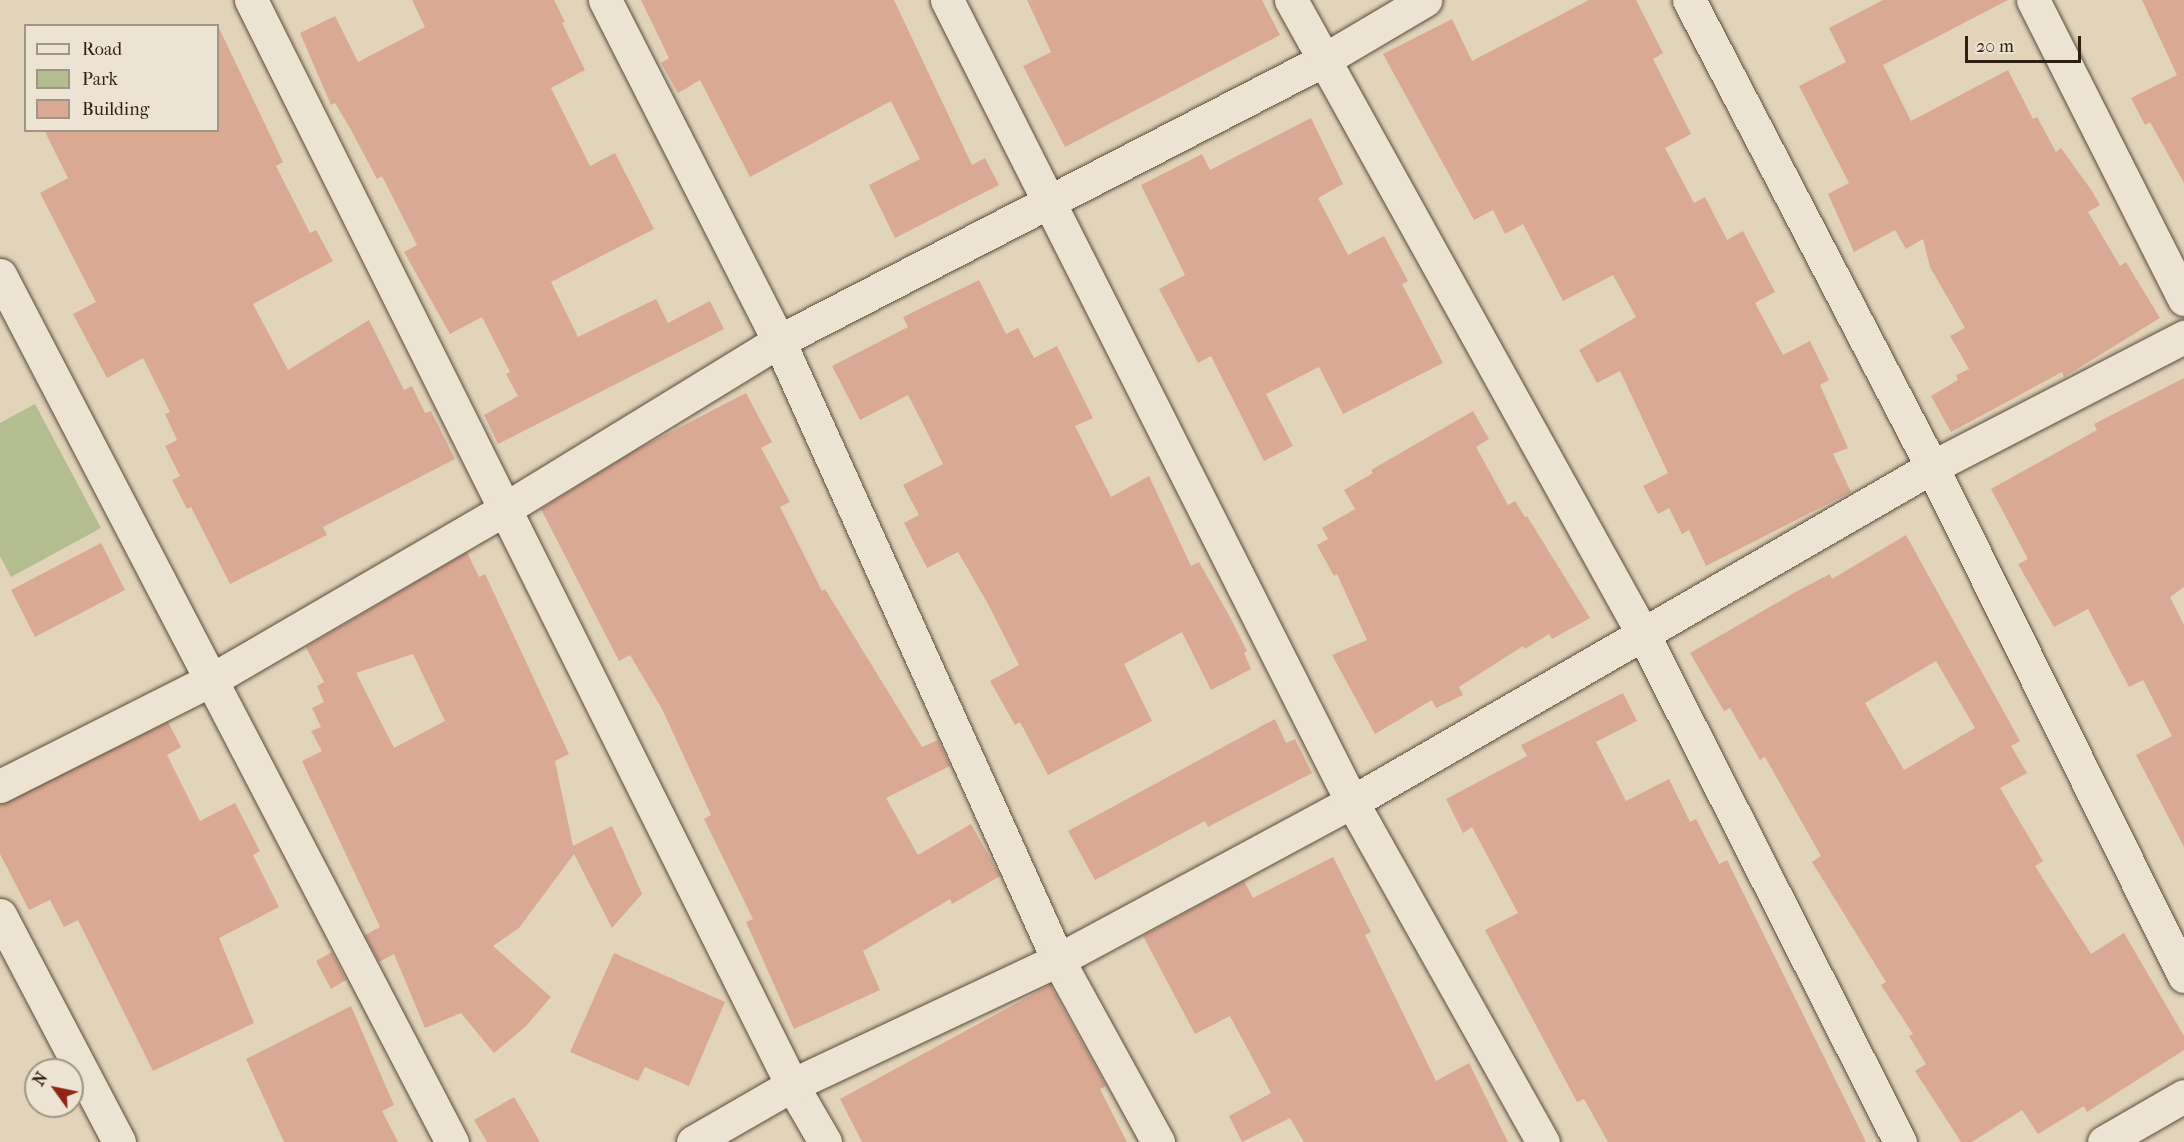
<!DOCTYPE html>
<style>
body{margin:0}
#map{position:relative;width:2184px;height:1142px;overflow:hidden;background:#e2d4ba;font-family:"IM FELL French Canon",serif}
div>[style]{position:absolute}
.green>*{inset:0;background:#b3bd90}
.building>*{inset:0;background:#daa994}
.roads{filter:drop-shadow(0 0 2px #5b4c3d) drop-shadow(0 0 2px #5b4c3d)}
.minor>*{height:33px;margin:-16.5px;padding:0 16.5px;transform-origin:16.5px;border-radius:16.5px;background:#ece3d2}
span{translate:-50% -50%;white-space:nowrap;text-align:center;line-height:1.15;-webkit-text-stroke:6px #ece3d2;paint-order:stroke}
.legend{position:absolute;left:24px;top:24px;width:195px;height:108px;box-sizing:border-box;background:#ece3d2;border:2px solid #a09586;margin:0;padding:8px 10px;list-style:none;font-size:18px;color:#2e1f13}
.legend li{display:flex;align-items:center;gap:12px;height:30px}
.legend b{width:30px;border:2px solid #a09586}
.north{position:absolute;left:24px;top:1058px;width:60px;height:60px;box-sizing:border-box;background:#ece3d2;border:2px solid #a09586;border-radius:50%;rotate:303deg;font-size:16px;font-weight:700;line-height:24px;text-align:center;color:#2e1f13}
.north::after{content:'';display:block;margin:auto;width:21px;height:27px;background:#8f2418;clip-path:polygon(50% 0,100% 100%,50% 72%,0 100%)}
.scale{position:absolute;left:1965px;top:36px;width:116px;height:27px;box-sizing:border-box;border:3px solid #2e1f13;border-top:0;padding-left:8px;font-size:18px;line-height:21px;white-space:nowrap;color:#2e1f13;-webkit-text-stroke:4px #ece3d2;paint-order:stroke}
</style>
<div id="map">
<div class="green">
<i style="clip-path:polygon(35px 404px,101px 528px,11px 577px,0 556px,0 423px)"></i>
</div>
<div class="building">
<i style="clip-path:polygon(412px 0,554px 0,565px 22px,562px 23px,585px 70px,551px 88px,590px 166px,615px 153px,654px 229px,551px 282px,578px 337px,656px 299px,668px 323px,710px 301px,724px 329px,498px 444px,484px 415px,518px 396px,506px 374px,510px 372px,482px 317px,450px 334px,404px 252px,417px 245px,382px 176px,377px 179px,350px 128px,335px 103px,331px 105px,300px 33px,335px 16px,358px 62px,425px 27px)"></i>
<i style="clip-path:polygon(641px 0,894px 0,972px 165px,985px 158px,999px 185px,895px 238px,869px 185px,920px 159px,891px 101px,750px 177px,700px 80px,678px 93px,661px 63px,669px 58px)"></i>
<i style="clip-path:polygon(1027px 0,1262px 0,1280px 35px,1065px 147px,1023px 66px,1051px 52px)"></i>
<i style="clip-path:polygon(1589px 0,1636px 0,1663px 53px,1653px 59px,1691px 134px,1665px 148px,1694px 203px,1705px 197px,1727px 240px,1743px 231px,1775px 292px,1755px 303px,1783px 355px,1810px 341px,1829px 380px,1820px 385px,1848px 448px,1833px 454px,1851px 492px,1706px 566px,1689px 530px,1682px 534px,1669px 508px,1658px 514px,1643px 486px,1668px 473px,1620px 371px,1597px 383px,1579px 350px,1636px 317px,1613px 275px,1563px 301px,1523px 224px,1505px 234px,1493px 210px,1474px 220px,1383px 54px,1452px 19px,1472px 61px)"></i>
<i style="clip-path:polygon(1883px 0,2008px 0,1883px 65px,1911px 121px,2008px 70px,2033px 119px,2037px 117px,2056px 152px,2061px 148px,2092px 191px,2100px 205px,2088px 212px,2120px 266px,2126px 262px,2160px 318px,2064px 377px,2062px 372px,1951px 432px,1931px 396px,1958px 380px,1956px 375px,1969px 369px,1950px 336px,1965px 328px,1930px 267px,1923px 239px,1906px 249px,1895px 230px,1854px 252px,1828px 194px,1849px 183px,1799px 86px,1846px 62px,1829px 28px)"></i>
<i style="clip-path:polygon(2142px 0,2184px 0,2184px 183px,2150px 122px,2145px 125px,2131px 98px,2177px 75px)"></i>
<i style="clip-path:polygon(218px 26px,283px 162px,276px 166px,310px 233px,316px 230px,333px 261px,253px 304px,288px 370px,369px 320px,404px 390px,412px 386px,425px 413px,431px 411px,455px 459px,323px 527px,327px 535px,230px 584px,191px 507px,187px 509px,172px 480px,180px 476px,165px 446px,177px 440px,165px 414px,170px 412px,143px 358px,107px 378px,73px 314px,96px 302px,40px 193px,68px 178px,44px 130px,218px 130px)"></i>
<i style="clip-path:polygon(1311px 118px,1343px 184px,1318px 198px,1348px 255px,1384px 236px,1408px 281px,1402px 284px,1443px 363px,1343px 414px,1319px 367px,1266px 394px,1293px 446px,1264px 461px,1211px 356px,1198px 363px,1159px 289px,1185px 275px,1141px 185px,1202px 154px,1210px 170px)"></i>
<i style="clip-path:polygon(979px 280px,1006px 334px,1018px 328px,1034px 358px,1057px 346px,1093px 418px,1075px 426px,1111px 497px,1149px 476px,1191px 566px,1199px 562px,1230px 617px,1247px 651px,1244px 653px,1251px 669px,1211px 690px,1182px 632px,1124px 664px,1152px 721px,1048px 775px,1020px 722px,1015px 725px,990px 681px,1019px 665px,988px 604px,958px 552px,927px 568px,904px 523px,919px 515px,903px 485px,943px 464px,927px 432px,908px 395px,860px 420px,832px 366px,908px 327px,903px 317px)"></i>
<i style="clip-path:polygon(2184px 378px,2184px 587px,2170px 597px,2184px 625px,2184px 847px,2136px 755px,2172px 736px,2143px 680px,2129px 687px,2088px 609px,2054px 627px,2018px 564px,2028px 559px,1991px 489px,2097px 430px,2094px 424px)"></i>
<i style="clip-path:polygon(746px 393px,772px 442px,761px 448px,790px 502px,780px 507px,822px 591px,825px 589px,922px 747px,938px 740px,950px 766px,886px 798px,918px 855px,971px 824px,1000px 876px,952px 904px,950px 899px,863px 951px,880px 990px,794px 1029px,746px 922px,753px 919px,704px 819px,711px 815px,662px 709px,630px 655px,619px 661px,541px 509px,636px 450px)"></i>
<i style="clip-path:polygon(1473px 411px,1489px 439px,1476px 447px,1508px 505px,1515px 501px,1525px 517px,1527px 516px,1590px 618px,1552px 639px,1549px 634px,1525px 649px,1523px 646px,1459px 687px,1463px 695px,1436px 708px,1432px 700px,1375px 734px,1332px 655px,1367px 640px,1337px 574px,1334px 576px,1317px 545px,1328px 539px,1322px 528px,1355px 509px,1344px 490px,1373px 473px,1371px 470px)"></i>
<i style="clip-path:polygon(evenodd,1906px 535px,2020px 741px,2011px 746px,2027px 773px,2000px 788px,2043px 861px,2035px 866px,2091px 954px,2124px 933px,2184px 1036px,2184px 1050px,2087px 1112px,2084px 1106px,2038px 1134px,2022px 1110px,1972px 1142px,1961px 1142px,1915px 1071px,1926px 1064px,1909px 1036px,1913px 1034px,1881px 985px,1886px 982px,1812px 862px,1821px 856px,1765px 757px,1760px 760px,1730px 708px,1724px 711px,1690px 653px,1799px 590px,1830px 574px,1832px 579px,1906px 535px,1936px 661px,1975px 728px,1904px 770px,1865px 703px,1936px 661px)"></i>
<i style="clip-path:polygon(101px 543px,125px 590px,35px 637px,11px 590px)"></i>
<i style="clip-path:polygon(evenodd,467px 552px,479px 577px,485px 574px,569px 754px,555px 761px,573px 846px,612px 826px,642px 894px,612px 928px,574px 854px,519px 928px,493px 946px,551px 997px,526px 1026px,494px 1053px,461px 1013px,425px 1028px,394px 954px,379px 962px,365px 935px,380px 927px,302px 761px,322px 751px,311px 731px,321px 727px,312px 708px,324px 702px,317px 686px,324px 682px,306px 647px,467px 552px,413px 654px,445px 721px,394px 748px,356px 673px,413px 654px)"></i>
<i style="clip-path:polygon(1623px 693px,1637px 721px,1596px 742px,1626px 801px,1669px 779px,1690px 822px,1696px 819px,1719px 864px,1727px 860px,1866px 1142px,1608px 1142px,1584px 1099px,1577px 1102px,1485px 930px,1518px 913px,1472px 827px,1463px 833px,1446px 799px,1527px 756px,1521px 745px)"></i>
<i style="clip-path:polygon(1275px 719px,1286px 743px,1295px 739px,1312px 773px,1208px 827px,1205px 821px,1095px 880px,1068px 831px)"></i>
<i style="clip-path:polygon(168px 722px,181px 747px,167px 755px,200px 821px,235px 803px,260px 851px,253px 855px,279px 907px,219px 938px,254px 1023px,153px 1071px,78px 920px,64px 927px,50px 900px,29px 910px,0 854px,0 805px)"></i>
<i style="clip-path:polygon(1333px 857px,1371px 932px,1365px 935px,1436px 1081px,1469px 1063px,1508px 1142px,1304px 1142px,1290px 1118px,1242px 1142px,1229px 1116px,1271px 1093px,1230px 1016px,1195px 1034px,1143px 936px,1244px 881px,1253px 898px)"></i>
<i style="clip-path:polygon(332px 952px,346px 980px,331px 989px,316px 961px)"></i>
<i style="clip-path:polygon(614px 953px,725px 1002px,689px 1086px,645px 1067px,638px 1081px,570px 1052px)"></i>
<i style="clip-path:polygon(1050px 985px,1106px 1086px,1100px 1089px,1127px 1142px,862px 1142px,840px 1099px)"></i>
<i style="clip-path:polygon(351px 1006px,394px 1105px,382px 1111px,398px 1142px,284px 1142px,246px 1059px)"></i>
<i style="clip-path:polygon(514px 1097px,540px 1142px,487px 1142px,474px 1120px)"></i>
</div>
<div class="roads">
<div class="minor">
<i style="left:251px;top:0;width:1212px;rotate:63.5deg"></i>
<i style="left:792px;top:1085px;width:66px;rotate:59.9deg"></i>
<i style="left:605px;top:0;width:383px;rotate:63deg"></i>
<i style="left:779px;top:341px;width:679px;rotate:65.74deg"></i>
<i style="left:1058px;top:960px;width:208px;rotate:61.2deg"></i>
<i style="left:947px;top:0;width:898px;rotate:63.21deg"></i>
<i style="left:1352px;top:802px;width:390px;rotate:60.7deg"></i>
<i style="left:1291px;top:0;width:727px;rotate:60.97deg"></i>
<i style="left:1644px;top:636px;width:567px;rotate:63.16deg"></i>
<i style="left:1689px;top:0;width:526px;rotate:62.51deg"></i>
<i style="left:1932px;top:467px;width:568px;rotate:63.66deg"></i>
<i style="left:2033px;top:0;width:335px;rotate:63.2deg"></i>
<i style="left:0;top:275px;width:978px;rotate:62.47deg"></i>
<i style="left:0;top:786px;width:238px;rotate:-26.7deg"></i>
<i style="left:213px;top:679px;width:336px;rotate:-30.2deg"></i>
<i style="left:503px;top:510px;width:324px;rotate:-31.5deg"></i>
<i style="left:779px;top:341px;width:611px;rotate:-27.28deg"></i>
<i style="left:1322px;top:61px;width:120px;rotate:-30.6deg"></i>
<i style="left:0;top:915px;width:256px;rotate:62.3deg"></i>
<i style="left:693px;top:1142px;width:114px;rotate:-29.9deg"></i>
<i style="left:792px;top:1085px;width:294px;rotate:-25.2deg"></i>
<i style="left:1058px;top:960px;width:334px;rotate:-28.3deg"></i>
<i style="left:1352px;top:802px;width:670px;rotate:-30.01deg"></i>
<i style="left:1932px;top:467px;width:284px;rotate:-27.3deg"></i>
<i style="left:2104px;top:1142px;width:92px;rotate:-29.9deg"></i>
</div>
</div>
<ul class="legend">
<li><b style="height:8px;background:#ece3d2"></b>Road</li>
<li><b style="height:16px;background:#b3bd90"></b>Park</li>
<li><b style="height:16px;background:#daa994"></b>Building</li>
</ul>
<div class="north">N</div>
<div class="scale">20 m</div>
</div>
